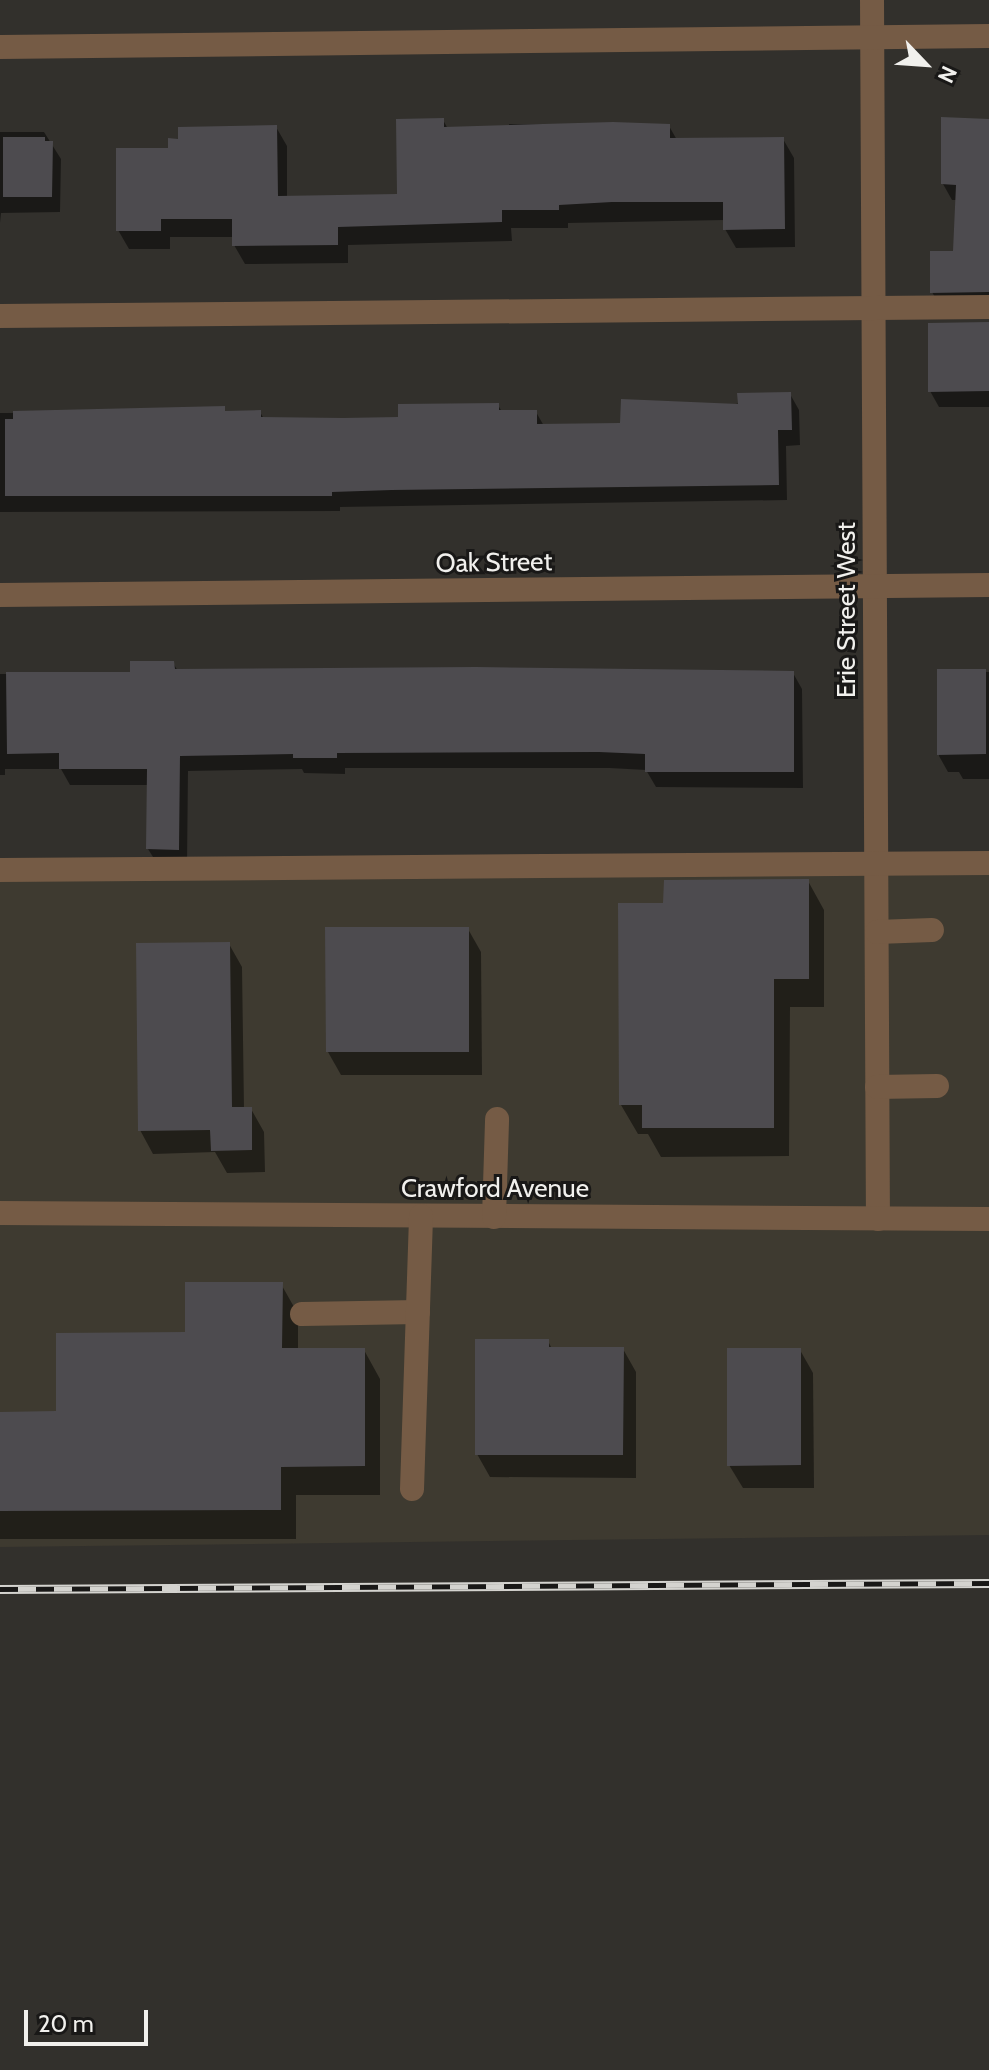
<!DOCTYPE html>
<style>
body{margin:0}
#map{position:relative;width:989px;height:2070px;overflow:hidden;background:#32302c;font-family:Cabin,sans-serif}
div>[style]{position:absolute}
.built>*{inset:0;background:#3e3a30}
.shadow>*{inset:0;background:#0007}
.building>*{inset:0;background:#4d4b4f}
.minor>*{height:24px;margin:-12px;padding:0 12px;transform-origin:12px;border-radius:12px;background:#755b45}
.rail>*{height:9px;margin-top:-4.5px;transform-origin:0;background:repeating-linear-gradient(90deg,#191817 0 18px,#d4d3cf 0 36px);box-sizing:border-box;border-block:2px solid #d4d3cf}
span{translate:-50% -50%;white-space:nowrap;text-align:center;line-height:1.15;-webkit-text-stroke:6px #191817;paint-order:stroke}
.street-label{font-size:26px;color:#f1f0ed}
.north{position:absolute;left:885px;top:24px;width:80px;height:80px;-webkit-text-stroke:6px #191817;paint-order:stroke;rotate:115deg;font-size:22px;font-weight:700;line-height:32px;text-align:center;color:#f1f0ed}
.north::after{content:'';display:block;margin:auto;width:28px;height:36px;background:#f1f0ed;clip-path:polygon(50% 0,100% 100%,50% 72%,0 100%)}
.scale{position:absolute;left:24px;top:2010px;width:124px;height:36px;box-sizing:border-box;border:4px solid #f1f0ed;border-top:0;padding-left:10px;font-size:24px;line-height:28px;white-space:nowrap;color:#f1f0ed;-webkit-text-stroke:6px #191817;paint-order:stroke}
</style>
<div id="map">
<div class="built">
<i style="clip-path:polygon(989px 861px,989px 1535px,0 1547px,0 870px)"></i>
</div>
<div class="shadow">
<i style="clip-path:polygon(443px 120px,448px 129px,509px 128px,509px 124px,669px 126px,677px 140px,783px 139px,794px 158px,795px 247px,736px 248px,725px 229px,725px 220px,568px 223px,568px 228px,511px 228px,512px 241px,348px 245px,348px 263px,245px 264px,234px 245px,234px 237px,170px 237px,170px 249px,129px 249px,118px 230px,170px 150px,276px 127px,287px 146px,287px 198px,399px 196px)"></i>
<i style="clip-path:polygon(989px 120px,989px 308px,941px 308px,932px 292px,955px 253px,957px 200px,952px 200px,943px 184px)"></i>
<i style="clip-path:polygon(0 132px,44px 132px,61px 159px,60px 212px,1px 213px,0 223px)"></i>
<i style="clip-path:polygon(989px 326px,989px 407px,939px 407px,930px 391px)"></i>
<i style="clip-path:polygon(790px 394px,799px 410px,800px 445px,786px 446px,787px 500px,402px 506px,340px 507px,340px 511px,0 512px,0 413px,260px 412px,264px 419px,400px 419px,498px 405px,502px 412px,536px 412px,544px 426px,622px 425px)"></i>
<i style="clip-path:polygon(173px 663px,178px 671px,793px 673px,802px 689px,803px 788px,656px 787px,646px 770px,609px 768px,345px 768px,345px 774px,304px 773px,302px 769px,188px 771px,187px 865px,158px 865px,148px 849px,149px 785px,70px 785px,61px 769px,5px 769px,5px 775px,0 775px,0 674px,132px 674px)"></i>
<i style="clip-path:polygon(939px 671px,989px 672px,989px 779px,963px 779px,959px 772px,948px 772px,939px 756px)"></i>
<i style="clip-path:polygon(808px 881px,824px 910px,824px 1007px,790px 1007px,789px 1156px,661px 1157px,648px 1134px,638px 1134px,621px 1105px,665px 905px)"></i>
<i style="clip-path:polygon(468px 929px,481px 952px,482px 1075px,341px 1075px,328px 1052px)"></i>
<i style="clip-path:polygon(229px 944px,242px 967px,244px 1109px,251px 1109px,264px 1132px,265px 1172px,227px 1173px,215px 1152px,153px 1154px,140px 1130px)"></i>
<i style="clip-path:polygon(281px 1284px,298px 1314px,298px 1350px,364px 1350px,380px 1379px,380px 1495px,296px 1495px,296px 1539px,0 1539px,0 1414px,58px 1413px,187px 1334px)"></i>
<i style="clip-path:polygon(548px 1341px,552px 1349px,623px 1349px,636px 1372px,636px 1478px,490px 1477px,477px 1454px)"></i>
<i style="clip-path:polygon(800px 1350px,813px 1373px,814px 1488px,743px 1488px,729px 1465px)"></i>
</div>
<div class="building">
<i style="clip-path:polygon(941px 117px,989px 119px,989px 292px,930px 293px,930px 251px,953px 251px,956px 185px,941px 184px)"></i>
<i style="clip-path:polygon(444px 118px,444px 127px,613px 122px,670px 124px,670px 138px,784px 137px,785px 229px,723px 230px,723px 202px,612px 202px,559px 205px,559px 210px,502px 210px,502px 222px,338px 227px,338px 245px,232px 246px,232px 219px,161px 219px,161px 231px,116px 231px,116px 148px,168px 148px,168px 138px,178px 139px,178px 127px,277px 125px,278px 196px,397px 194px,396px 119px)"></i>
<i style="clip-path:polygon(3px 137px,45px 137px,45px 141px,53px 141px,52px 197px,3px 197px)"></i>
<i style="clip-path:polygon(989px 322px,989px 391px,928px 392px,928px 323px)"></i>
<i style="clip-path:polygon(791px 392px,792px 430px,778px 430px,779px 485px,392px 490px,332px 492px,332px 496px,5px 496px,5px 419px,13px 419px,13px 411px,225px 406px,225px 411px,261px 410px,261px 417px,343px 418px,398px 417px,398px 404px,499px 403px,499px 410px,537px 410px,537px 424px,620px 423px,621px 399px,738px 404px,737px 393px)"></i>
<i style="clip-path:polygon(130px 661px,174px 661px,175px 669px,476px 667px,794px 671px,794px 772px,645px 772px,645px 754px,599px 752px,337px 753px,337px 758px,293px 758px,293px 754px,180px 756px,179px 850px,146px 849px,147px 769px,59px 769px,59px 753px,7px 754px,6px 672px,130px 672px)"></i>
<i style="clip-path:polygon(937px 669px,986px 669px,986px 754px,937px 755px)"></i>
<i style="clip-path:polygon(809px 879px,809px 979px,774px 979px,774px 1128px,642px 1128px,642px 1105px,619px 1105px,618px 903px,663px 903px,664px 880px)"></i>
<i style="clip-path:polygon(325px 927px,469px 927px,469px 1052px,326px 1052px)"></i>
<i style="clip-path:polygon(230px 942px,232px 1107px,252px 1107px,252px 1150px,211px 1151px,210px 1130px,138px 1131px,136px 943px)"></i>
<i style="clip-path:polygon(185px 1282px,283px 1282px,282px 1348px,365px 1348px,365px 1466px,281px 1467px,281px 1510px,0 1511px,0 1412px,56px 1411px,56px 1333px,185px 1332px)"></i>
<i style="clip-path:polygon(475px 1339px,549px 1339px,549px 1347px,624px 1347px,623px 1455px,475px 1455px)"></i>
<i style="clip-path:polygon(727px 1348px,801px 1348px,801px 1465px,727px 1466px)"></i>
</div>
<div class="minor">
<i style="left:872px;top:0;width:1219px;rotate:89.72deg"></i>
<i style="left:0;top:47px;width:989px;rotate:-0.64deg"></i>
<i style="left:0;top:316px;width:989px;rotate:-0.52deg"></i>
<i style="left:0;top:595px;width:989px;rotate:-0.58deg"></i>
<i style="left:0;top:870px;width:989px;rotate:-0.41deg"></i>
<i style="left:877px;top:932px;width:55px;rotate:-2.1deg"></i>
<i style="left:877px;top:1087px;width:60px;rotate:-1deg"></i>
<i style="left:0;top:1213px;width:989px;rotate:0.35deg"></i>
<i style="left:494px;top:1217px;width:98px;rotate:-88.2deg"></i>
<i style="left:302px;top:1314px;width:116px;rotate:-1deg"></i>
<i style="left:412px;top:1489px;width:273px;rotate:-88.1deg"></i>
</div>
<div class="rail">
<i style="left:0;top:1589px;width:989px;rotate:-0.35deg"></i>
</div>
<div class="street-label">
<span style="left:494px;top:563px;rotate:-1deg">Oak Street</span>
<span style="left:847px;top:610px;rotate:-90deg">Erie Street West</span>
<span style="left:495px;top:1189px">Crawford Avenue</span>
</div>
<div class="north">N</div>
<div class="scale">20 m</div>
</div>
